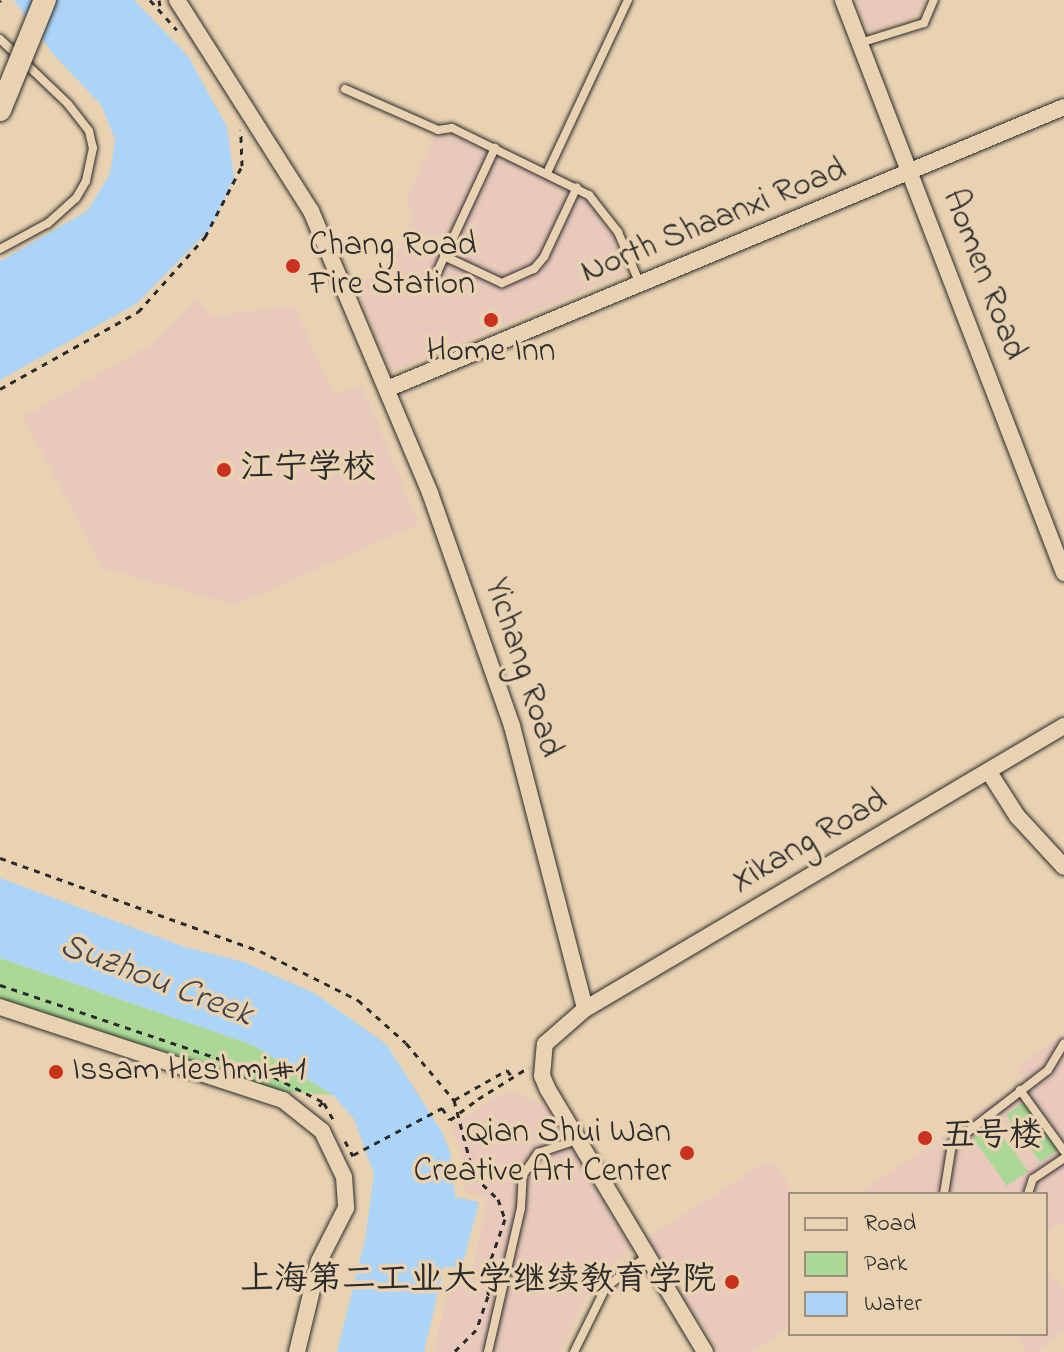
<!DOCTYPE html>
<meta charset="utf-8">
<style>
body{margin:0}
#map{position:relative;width:1064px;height:1352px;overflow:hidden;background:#e9d2b2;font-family:"Indie Flower","LXGW WenKai TC",sans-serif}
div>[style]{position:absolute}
.built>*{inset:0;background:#e8c9bb}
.green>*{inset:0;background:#abd896}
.water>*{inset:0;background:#acd4f7}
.path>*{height:3px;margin-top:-1.5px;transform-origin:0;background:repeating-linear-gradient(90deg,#2b2b2b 0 6px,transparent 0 12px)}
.roads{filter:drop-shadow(0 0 2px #2b2b2b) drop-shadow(0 0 2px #2b2b2b)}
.service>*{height:8px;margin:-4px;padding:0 4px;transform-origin:4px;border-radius:4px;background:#e9d2b2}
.minor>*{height:16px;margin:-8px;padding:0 8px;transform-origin:8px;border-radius:8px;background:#e9d2b2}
.path-bridge>*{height:3px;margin-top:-1.5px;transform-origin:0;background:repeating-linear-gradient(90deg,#2b2b2b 0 6px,transparent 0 12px)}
.bridges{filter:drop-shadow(0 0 2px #2b2b2b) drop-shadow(0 0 2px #2b2b2b)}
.secondary-bridge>*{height:22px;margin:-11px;padding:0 11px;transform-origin:11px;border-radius:11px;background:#e9d2b2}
.dots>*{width:22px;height:22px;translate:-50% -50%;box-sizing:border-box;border:4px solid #e9d2b2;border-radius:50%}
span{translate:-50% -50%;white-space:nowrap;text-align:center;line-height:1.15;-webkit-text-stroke:7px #e9d2b2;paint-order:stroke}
.street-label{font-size:34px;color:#2b2b2b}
.poi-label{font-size:34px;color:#2b2b2b}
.left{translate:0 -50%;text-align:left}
.right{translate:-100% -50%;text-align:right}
.water-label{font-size:36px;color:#3e444a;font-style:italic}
.legend{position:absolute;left:788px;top:1192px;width:260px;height:144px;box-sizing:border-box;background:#e9d2b2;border:2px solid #9d8f7c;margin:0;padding:10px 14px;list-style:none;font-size:24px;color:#2b2b2b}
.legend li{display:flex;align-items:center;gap:16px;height:40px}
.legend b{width:40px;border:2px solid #9d8f7c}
</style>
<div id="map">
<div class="built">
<i style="clip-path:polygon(856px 0,925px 0,918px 15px,869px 31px)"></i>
<i style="clip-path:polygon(452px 128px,558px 178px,604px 210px,625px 273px,391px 372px,355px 284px,388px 272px,413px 219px,407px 197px,438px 130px)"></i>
<i style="clip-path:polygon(196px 298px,214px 316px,294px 305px,334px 396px,361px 384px,419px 524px,235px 605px,103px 568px,23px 417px,148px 346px)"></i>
<i style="clip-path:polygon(1064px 1034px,1064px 1221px,1046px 1234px,1046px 1194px,856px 1194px,1025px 1081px,1016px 1067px)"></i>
<i style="clip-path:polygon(506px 1091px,546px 1104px,632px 1250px,596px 1276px,560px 1352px,434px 1352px,451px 1275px,471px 1274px,488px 1198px,465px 1192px,464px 1160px,451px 1127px)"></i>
<i style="clip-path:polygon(774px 1162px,794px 1194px,790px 1194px,790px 1326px,751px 1352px,719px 1352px,647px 1239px,761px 1164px)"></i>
<i style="clip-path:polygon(1046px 1268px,1064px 1293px,1064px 1331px,1035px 1352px,1027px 1352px,1014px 1334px,1046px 1334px)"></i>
</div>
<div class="green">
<i style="clip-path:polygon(0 958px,253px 1045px,333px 1095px,258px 1090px,0 1000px)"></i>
<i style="clip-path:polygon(1026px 1100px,1061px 1148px,1040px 1162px,1006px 1115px)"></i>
<i style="clip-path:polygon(994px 1124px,1028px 1171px,1007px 1186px,973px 1138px)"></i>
</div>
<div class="water">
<i style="clip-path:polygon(14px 0,134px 0,188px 56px,227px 127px,234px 177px,212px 227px,136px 304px,0 380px,0 261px,87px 211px,110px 174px,115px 139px,101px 105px,53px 54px)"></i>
<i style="clip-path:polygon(0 878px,185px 947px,244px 962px,314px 993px,386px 1044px,442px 1132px,450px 1152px,455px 1197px,479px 1202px,462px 1267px,444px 1267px,424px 1352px,337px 1352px,365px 1240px,374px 1174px,354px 1119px,333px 1095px,253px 1045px,0 958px)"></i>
</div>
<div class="path">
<i style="left:150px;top:0;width:40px;rotate:48deg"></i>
<i style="left:159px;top:0;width:12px;rotate:81deg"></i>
<i style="left:0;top:2px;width:2px;rotate:-90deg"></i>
<i style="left:0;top:389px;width:158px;rotate:-29.2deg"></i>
<i style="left:138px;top:312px;width:101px;rotate:-48.2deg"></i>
<i style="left:205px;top:237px;width:80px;rotate:-62.5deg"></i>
<i style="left:242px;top:166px;width:36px;rotate:-92deg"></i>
<i style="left:0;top:858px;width:276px;rotate:19.7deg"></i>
<i style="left:260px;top:951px;width:110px;rotate:26.6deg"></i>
<i style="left:358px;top:1000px;width:64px;rotate:41.9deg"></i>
<i style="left:406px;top:1043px;width:75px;rotate:49.9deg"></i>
<i style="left:454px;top:1100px;width:79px;rotate:75.3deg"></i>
<i style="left:474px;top:1176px;width:33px;rotate:44deg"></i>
<i style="left:498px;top:1199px;width:21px;rotate:71deg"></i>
<i style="left:505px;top:1219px;width:49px;rotate:109.2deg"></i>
<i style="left:489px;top:1265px;width:31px;rotate:92deg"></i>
<i style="left:488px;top:1296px;width:36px;rotate:109deg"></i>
<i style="left:476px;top:1330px;width:31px;rotate:135deg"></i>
<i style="left:0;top:985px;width:289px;rotate:18.6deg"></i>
<i style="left:274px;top:1077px;width:55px;rotate:27deg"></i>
<i style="left:323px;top:1102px;width:10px;rotate:135deg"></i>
<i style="left:478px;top:1099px;width:60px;rotate:-32.1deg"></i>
<i style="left:454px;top:1100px;width:61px;rotate:-29.5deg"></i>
<i style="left:507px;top:1070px;width:9px;rotate:54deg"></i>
<i style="left:324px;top:1103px;width:21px;rotate:61deg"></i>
<i style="left:345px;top:1141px;width:17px;rotate:62deg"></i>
<i style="left:353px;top:1155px;width:101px;rotate:-27.8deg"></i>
<i style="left:442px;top:1108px;width:14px;rotate:56deg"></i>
</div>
<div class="roads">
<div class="service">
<i style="left:0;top:39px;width:94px;rotate:43.7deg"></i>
<i style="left:68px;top:104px;width:34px;rotate:52deg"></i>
<i style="left:89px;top:131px;width:17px;rotate:77deg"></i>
<i style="left:93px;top:148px;width:34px;rotate:102deg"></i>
<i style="left:86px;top:181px;width:20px;rotate:120deg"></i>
<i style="left:76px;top:198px;width:38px;rotate:138deg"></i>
<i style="left:48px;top:223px;width:55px;rotate:151.6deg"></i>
<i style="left:860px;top:43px;width:67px;rotate:-17.4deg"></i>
<i style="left:924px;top:23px;width:25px;rotate:-67deg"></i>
<i style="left:345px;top:89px;width:102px;rotate:23.8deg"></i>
<i style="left:438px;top:130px;width:14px;rotate:-8deg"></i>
<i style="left:452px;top:128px;width:153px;rotate:26.1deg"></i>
<i style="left:589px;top:195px;width:47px;rotate:51.9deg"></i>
<i style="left:618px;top:232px;width:56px;rotate:67.1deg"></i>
<i style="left:547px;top:173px;width:191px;rotate:-64.9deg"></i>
<i style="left:444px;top:256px;width:64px;rotate:25deg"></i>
<i style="left:502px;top:283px;width:35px;rotate:-24deg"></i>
<i style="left:534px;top:269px;width:16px;rotate:-50deg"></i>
<i style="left:544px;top:257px;width:77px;rotate:-64.8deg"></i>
<i style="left:433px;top:281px;width:147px;rotate:-65deg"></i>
<i style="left:1020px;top:1090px;width:75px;rotate:54.2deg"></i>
<i style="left:944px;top:1194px;width:51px;rotate:-80.9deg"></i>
<i style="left:952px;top:1144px;width:121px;rotate:-37.6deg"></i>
<i style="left:1048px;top:1070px;width:31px;rotate:-59deg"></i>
<i style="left:1028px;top:1194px;width:16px;rotate:-72deg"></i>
<i style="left:1033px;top:1179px;width:37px;rotate:-34deg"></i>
<i style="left:488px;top:1352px;width:148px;rotate:-77.1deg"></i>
<i style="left:521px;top:1208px;width:33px;rotate:-87deg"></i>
<i style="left:523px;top:1175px;width:27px;rotate:-56deg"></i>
<i style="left:538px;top:1153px;width:41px;rotate:-18.4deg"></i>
<i style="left:574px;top:1352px;width:72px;rotate:-63.8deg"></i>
<i style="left:606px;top:1287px;width:50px;rotate:-36.9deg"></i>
</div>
<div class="minor">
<i style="left:177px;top:0;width:250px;rotate:57.6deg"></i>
<i style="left:311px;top:211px;width:306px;rotate:67.1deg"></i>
<i style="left:430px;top:493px;width:247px;rotate:70.6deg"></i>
<i style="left:512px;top:726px;width:292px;rotate:75.5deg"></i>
<i style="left:843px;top:0;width:614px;rotate:68.91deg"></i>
<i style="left:387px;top:389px;width:733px;rotate:-22.61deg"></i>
<i style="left:989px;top:772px;width:52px;rotate:57.5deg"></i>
<i style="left:1017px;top:816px;width:69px;rotate:47.3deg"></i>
<i style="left:0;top:1007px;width:298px;rotate:18.2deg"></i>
<i style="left:283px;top:1100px;width:50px;rotate:38.5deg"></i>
<i style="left:322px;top:1131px;width:51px;rotate:64.4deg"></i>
<i style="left:344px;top:1177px;width:31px;rotate:86deg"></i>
<i style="left:346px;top:1208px;width:59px;rotate:117deg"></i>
<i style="left:319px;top:1261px;width:94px;rotate:103.6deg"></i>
<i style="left:705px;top:1352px;width:305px;rotate:-120.9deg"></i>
<i style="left:548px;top:1090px;width:15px;rotate:-113deg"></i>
<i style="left:542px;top:1076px;width:32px;rotate:-85deg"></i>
<i style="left:545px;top:1044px;width:53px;rotate:-41.2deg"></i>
<i style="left:585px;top:1009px;width:556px;rotate:-30.58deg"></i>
</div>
</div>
<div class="path-bridge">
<i style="left:450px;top:1120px;width:35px;rotate:-37deg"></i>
</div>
<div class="bridges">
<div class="secondary-bridge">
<i style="left:0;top:110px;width:119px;rotate:-67.8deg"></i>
</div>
</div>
<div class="dots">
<i style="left:293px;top:266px;background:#c8321e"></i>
<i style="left:491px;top:320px;background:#c8321e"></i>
<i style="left:224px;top:470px;background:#c8321e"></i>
<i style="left:56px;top:1072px;background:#c8321e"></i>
<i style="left:925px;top:1138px;background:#c8321e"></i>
<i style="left:687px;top:1153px;background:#c8321e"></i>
<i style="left:732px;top:1282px;background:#c8321e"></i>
</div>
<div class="street-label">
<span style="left:714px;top:222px;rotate:-22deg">North Shaanxi Road</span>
<span style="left:983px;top:275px;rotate:69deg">Aomen Road</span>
<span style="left:522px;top:668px;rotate:72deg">Yichang Road</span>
<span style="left:810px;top:842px;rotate:-30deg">Xikang Road</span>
</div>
<div class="poi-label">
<span class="left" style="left:309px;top:266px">Chang Road<br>Fire Station</span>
<span style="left:491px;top:353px">Home Inn</span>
<span class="left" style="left:240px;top:470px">江宁学校</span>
<span class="left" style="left:72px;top:1072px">Issam Heshmi#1</span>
<span class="right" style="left:671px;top:1153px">Qian Shui Wan<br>Creative Art Center</span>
<span class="left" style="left:941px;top:1138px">五号楼</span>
<span class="right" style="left:716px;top:1282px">上海第二工业大学继续教育学院</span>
</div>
<div class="water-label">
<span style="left:156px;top:981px;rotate:21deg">Suzhou Creek</span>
</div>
<ul class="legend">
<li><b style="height:10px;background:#e9d2b2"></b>Road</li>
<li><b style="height:22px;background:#abd896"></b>Park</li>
<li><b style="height:22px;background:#acd4f7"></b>Water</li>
</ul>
</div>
